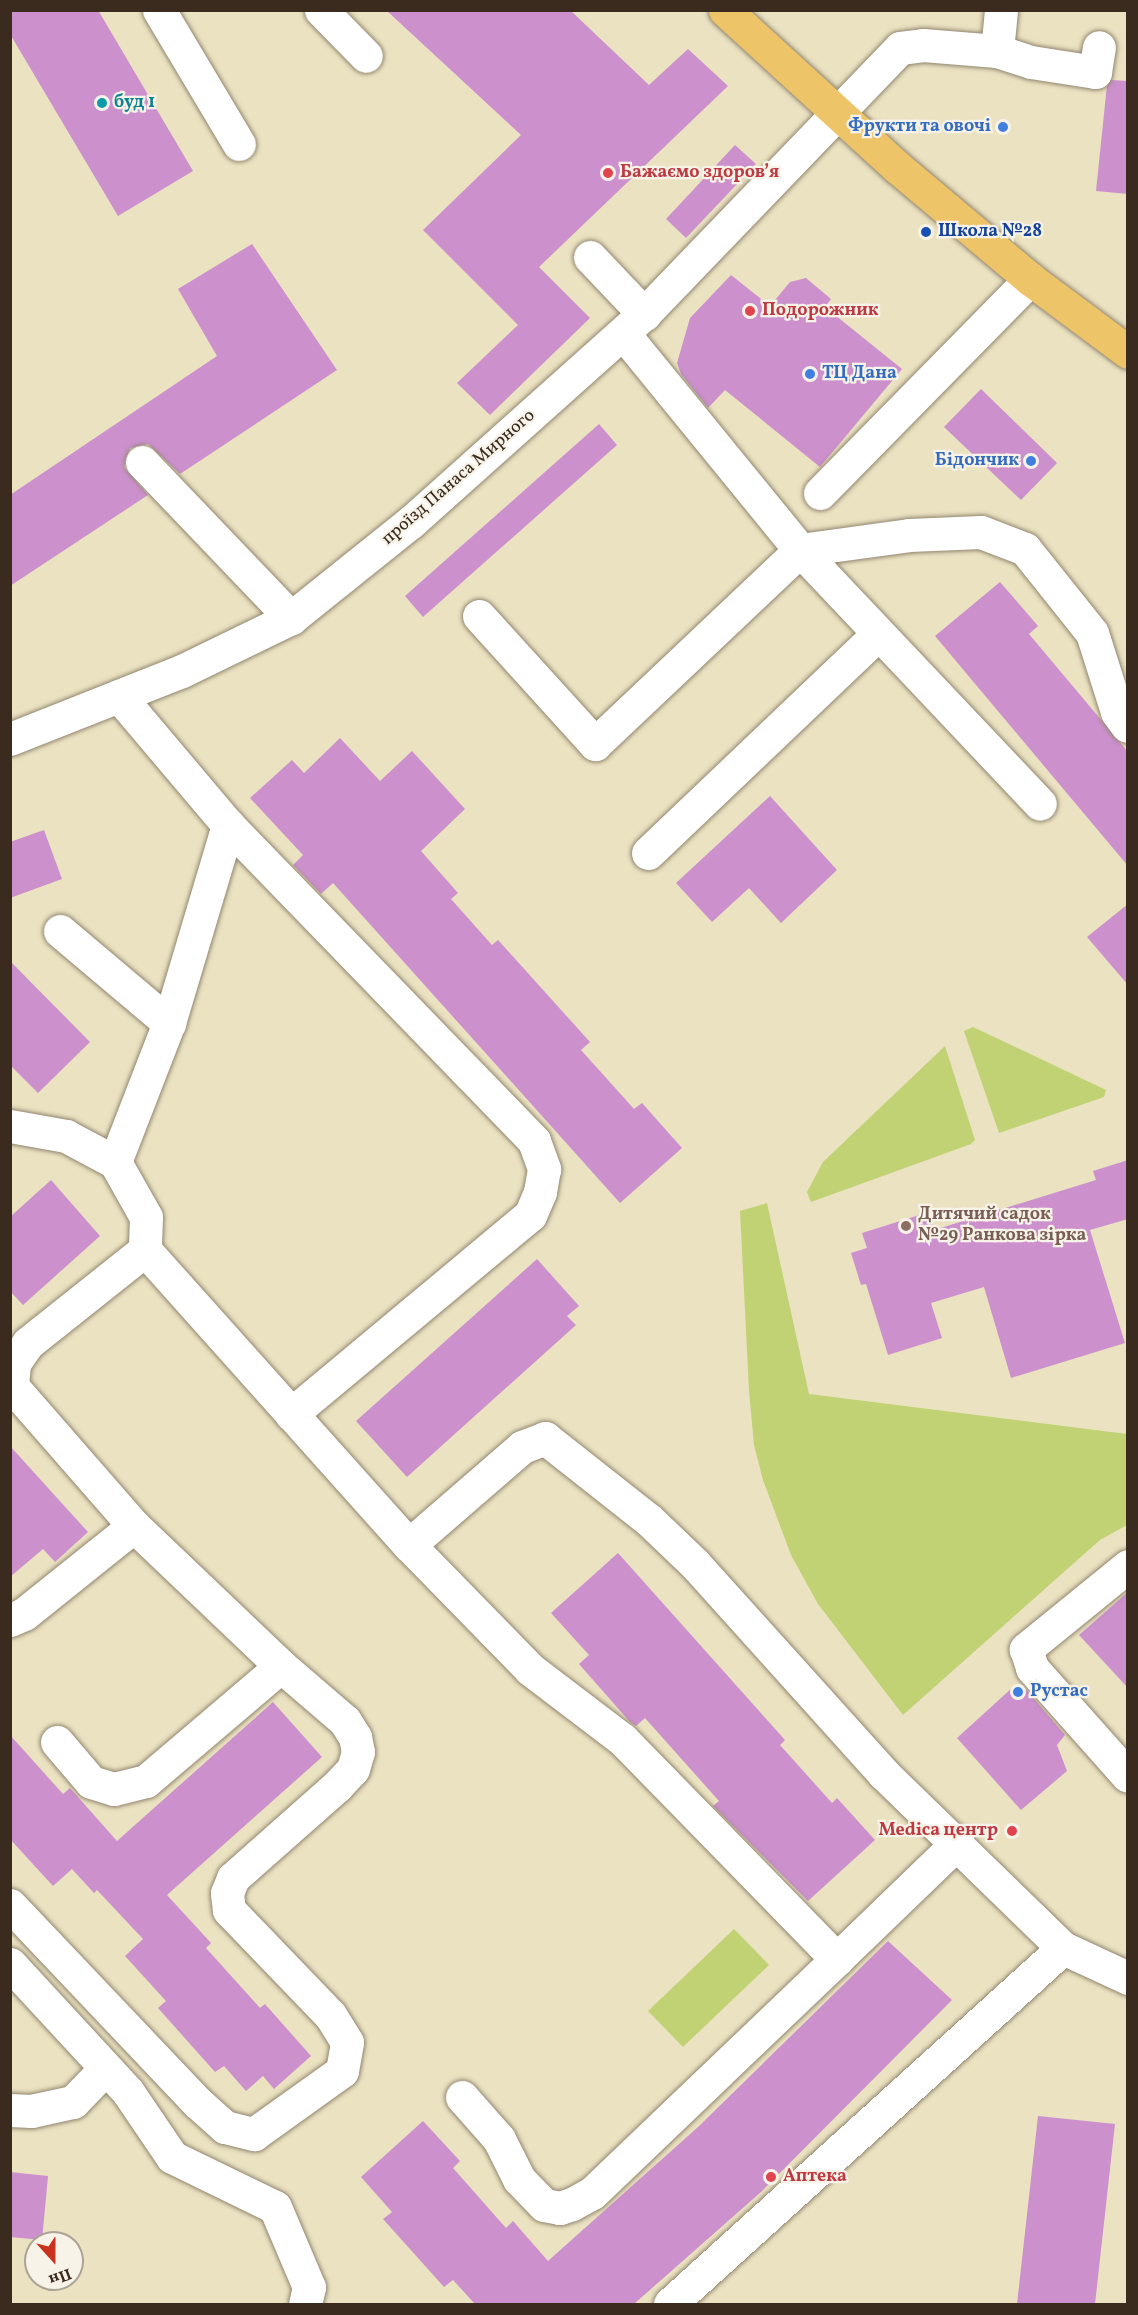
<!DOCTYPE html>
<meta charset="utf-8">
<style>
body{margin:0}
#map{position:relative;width:1138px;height:2315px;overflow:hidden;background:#eae2c1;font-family:Vollkorn,serif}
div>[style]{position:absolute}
.green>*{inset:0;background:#c1d275}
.building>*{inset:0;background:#cc90cd}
.roads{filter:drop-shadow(0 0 2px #928670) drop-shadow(0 0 2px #928670)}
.minor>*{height:33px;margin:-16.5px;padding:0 16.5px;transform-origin:16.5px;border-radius:16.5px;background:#fff}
.major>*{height:33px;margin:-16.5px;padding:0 16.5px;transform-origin:16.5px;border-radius:16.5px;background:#eec469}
.dots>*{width:16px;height:16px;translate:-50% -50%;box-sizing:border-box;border:3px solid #f7f3e8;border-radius:50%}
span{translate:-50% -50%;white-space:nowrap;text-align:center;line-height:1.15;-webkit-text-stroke:4.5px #f7f3e8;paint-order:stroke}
.culture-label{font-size:18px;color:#0d838f;font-weight:700}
.left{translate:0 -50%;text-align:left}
.shop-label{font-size:18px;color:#366cbe;font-weight:700}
.right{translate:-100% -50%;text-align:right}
.health-label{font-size:18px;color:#be3a42;font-weight:700}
.transit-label{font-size:18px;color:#164399;font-weight:700}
.street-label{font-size:18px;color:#3b2a1e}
.education-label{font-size:18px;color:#785e54;font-weight:700}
.frame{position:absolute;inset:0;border:12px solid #3b2a1e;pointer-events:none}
.north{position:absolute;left:24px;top:2231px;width:60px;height:60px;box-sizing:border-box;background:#f7f3e8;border:2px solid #aca397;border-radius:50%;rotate:159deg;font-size:16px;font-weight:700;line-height:24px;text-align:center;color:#3b2a1e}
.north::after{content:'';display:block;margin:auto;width:21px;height:27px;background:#c8321e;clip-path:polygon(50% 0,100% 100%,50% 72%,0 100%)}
</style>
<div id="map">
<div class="green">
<i style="clip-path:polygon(973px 1027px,1106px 1090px,1104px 1097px,999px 1133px,964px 1031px)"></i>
<i style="clip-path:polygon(945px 1046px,975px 1140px,971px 1144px,811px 1202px,807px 1192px,823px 1162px)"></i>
<i style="clip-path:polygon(767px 1203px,809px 1394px,1127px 1434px,1127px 1525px,1100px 1540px,903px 1715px,818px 1604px,791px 1555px,763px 1480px,754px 1445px,749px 1390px,740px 1211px)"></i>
<i style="clip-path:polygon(734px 1929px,769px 1965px,683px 2047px,648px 2011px)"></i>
</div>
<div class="building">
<i style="clip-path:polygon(10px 10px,98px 10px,193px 171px,118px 216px,10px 34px)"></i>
<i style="clip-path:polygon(386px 10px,570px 10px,649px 85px,688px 49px,728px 86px,539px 267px,590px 318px,490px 415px,457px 383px,518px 325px,423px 230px,521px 135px)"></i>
<i style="clip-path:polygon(1111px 80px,1128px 81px,1128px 194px,1096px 191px,1107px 85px)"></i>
<i style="clip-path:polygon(735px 145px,756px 164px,686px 238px,666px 219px)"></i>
<i style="clip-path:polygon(252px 244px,337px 370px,180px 474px,148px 444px,130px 448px,124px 467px,148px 495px,10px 586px,10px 495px,217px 356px,178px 289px)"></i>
<i style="clip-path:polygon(731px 275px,770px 306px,790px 282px,806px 278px,831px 299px,825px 307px,902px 369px,820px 467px,725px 390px,708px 408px,681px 374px,677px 363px,690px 318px)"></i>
<i style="clip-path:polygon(981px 389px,1057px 463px,1021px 500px,944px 427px)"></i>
<i style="clip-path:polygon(599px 424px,617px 445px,423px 617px,405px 596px)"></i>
<i style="clip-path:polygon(1000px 582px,1038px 626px,1029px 634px,1128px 752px,1128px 866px,935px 636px)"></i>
<i style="clip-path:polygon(340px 738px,380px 781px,412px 751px,465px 809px,421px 851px,458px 893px,451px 899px,492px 945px,498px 940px,590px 1042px,581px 1050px,634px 1109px,642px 1103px,682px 1148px,620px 1203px,333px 883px,321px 894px,293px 865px,303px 855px,250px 798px,292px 760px,304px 773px)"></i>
<i style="clip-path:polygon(770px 796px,837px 870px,781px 923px,749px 888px,712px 922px,676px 883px)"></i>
<i style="clip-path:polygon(44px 830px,62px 879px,10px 898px,10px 842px)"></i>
<i style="clip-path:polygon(1128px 904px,1128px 985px,1087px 937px)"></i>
<i style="clip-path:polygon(10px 961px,90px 1042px,38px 1093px,10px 1065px)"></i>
<i style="clip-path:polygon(1128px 1160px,1128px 1219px,1090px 1230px,1125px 1343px,1011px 1378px,984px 1287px,931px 1303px,942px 1338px,888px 1355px,866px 1284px,861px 1285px,851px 1253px,867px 1248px,862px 1233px,929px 1212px,934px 1230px,1096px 1180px,1093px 1171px)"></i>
<i style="clip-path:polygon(51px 1180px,100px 1236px,23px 1305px,10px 1291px,10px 1217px)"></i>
<i style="clip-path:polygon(537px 1259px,579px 1306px,567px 1316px,576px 1325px,407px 1477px,356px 1421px)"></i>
<i style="clip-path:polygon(10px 1446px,88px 1532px,55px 1562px,43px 1549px,10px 1577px)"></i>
<i style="clip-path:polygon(618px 1553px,785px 1740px,780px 1745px,832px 1803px,837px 1798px,875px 1840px,808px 1901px,713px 1806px,719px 1801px,645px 1718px,636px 1726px,630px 1722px,579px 1664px,589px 1655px,551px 1613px)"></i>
<i style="clip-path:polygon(1128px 1592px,1128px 1688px,1079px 1635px)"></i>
<i style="clip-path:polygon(1023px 1686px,1065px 1735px,1057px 1745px,1067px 1771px,1021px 1810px,957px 1738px,1012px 1688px)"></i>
<i style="clip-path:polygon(273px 1702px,322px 1757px,167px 1895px,211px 1943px,206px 1948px,260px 2008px,265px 2004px,311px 2056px,274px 2089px,263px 2076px,246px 2091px,224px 2066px,215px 2072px,158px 2008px,166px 2001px,125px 1956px,143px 1939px,97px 1890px,94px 1893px,72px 1869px,53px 1886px,10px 1839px,10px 1735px,63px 1794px,70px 1788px,117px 1841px)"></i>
<i style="clip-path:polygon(888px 1941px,952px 2000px,761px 2192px,634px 2304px,475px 2304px,453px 2280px,444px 2287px,383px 2219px,392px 2212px,361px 2177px,423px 2121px,460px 2161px,453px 2168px,506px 2228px,513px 2221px,548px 2261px,698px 2127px)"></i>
<i style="clip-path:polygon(1038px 2116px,1115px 2124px,1095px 2304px,1017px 2304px)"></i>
<i style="clip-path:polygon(10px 2172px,48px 2176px,42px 2240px,10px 2237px)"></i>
</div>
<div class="roads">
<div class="minor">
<i style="left:159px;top:10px;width:156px;rotate:59.2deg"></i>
<i style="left:321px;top:10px;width:64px;rotate:45.6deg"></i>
<i style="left:997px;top:51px;width:36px;rotate:18deg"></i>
<i style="left:1031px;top:62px;width:65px;rotate:8.9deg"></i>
<i style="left:1095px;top:72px;width:25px;rotate:-81deg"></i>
<i style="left:590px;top:257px;width:79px;rotate:46.5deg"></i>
<i style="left:623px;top:333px;width:280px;rotate:50.8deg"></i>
<i style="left:800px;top:550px;width:349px;rotate:46.6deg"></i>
<i style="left:142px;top:462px;width:216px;rotate:46.3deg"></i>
<i style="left:820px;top:493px;width:300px;rotate:-45.5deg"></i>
<i style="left:479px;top:616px;width:173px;rotate:47.8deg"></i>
<i style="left:595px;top:744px;width:282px;rotate:-43.4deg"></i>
<i style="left:800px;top:550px;width:110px;rotate:-7.8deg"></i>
<i style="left:909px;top:535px;width:72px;rotate:-2.4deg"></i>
<i style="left:981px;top:532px;width:47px;rotate:21.1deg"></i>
<i style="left:1025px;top:549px;width:107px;rotate:51.4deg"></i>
<i style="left:1092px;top:633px;width:83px;rotate:72.4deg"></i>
<i style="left:1117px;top:712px;width:17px;rotate:54deg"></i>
<i style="left:119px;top:696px;width:169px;rotate:49.8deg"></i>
<i style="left:228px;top:825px;width:440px;rotate:45.9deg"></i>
<i style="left:534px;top:1141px;width:30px;rotate:70deg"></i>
<i style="left:544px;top:1169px;width:23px;rotate:100deg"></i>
<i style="left:540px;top:1192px;width:25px;rotate:113deg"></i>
<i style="left:530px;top:1215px;width:311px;rotate:140.2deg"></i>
<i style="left:10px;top:739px;width:185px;rotate:-21.6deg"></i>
<i style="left:182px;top:671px;width:121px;rotate:-25.9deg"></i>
<i style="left:291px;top:618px;width:154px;rotate:-38.7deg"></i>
<i style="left:411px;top:522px;width:312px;rotate:-41.8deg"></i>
<i style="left:644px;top:314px;width:369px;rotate:-46.1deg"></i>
<i style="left:900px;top:48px;width:23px;rotate:-7deg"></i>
<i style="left:923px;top:45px;width:74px;rotate:4.6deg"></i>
<i style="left:997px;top:51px;width:41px;rotate:-84.4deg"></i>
<i style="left:648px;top:853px;width:318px;rotate:-43.6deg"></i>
<i style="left:60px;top:931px;width:143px;rotate:40.2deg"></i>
<i style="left:10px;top:1126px;width:57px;rotate:10.1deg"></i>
<i style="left:66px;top:1136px;width:55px;rotate:28deg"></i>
<i style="left:115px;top:1162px;width:63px;rotate:60.6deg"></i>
<i style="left:146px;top:1217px;width:33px;rotate:92deg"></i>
<i style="left:115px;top:1162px;width:149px;rotate:-68.8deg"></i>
<i style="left:169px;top:1023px;width:207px;rotate:-73.4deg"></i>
<i style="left:145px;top:1250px;width:396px;rotate:48.2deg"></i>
<i style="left:409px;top:1545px;width:173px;rotate:45.7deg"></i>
<i style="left:530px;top:1669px;width:116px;rotate:37.3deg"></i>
<i style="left:622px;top:1739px;width:308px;rotate:45.7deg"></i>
<i style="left:837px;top:1959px;width:339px;rotate:136.3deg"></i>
<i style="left:592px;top:2193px;width:23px;rotate:151deg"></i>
<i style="left:572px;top:2204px;width:13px;rotate:162deg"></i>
<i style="left:560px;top:2208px;width:16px;rotate:-169deg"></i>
<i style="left:544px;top:2205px;width:36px;rotate:-134deg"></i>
<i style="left:519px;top:2179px;width:45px;rotate:-116.6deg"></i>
<i style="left:499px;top:2139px;width:56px;rotate:-131.4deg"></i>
<i style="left:409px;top:1545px;width:150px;rotate:-40.9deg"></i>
<i style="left:522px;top:1447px;width:25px;rotate:-21deg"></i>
<i style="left:545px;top:1438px;width:132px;rotate:38.3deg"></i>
<i style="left:649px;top:1520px;width:64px;rotate:43.7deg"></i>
<i style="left:695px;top:1564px;width:281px;rotate:48deg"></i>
<i style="left:883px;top:1773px;width:251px;rotate:44.2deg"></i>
<i style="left:1063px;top:1948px;width:72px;rotate:24.8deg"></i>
<i style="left:1128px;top:1566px;width:132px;rotate:140.9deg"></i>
<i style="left:1026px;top:1649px;width:20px;rotate:72deg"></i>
<i style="left:1032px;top:1668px;width:144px;rotate:48.4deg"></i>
<i style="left:10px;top:1620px;width:15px;rotate:-23deg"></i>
<i style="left:24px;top:1614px;width:141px;rotate:-38.7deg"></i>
<i style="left:57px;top:1742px;width:52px;rotate:49.6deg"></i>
<i style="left:91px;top:1782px;width:24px;rotate:17deg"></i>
<i style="left:114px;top:1789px;width:33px;rotate:-14deg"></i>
<i style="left:146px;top:1781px;width:177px;rotate:-40.4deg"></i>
<i style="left:281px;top:1666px;width:203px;rotate:-136.4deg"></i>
<i style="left:134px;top:1526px;width:186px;rotate:-131.1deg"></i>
<i style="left:12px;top:1386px;width:23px;rotate:-85deg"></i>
<i style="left:14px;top:1363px;width:24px;rotate:-55deg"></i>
<i style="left:28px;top:1343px;width:149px;rotate:-38.5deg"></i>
<i style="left:10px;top:1905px;width:273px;rotate:46.5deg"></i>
<i style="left:198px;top:2103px;width:36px;rotate:42deg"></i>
<i style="left:225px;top:2127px;width:30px;rotate:14deg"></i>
<i style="left:254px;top:2134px;width:108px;rotate:-35.6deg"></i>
<i style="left:342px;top:2071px;width:29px;rotate:-80deg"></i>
<i style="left:347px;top:2042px;width:32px;rotate:-122deg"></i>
<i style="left:330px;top:2015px;width:146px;rotate:-133.9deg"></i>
<i style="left:229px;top:1910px;width:17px;rotate:-97deg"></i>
<i style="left:227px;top:1893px;width:16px;rotate:-68deg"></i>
<i style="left:233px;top:1878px;width:139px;rotate:-41.5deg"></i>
<i style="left:337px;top:1786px;width:23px;rotate:-47deg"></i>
<i style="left:353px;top:1769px;width:18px;rotate:-74deg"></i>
<i style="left:358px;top:1752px;width:15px;rotate:-101deg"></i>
<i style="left:355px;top:1737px;width:19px;rotate:-122deg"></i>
<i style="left:345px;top:1721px;width:84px;rotate:-139.3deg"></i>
<i style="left:837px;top:1959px;width:168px;rotate:-44deg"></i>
<i style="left:10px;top:1964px;width:174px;rotate:47.3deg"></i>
<i style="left:128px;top:2092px;width:78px;rotate:55.9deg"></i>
<i style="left:172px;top:2157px;width:114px;rotate:25.9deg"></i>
<i style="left:275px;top:2207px;width:87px;rotate:67deg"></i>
<i style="left:309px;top:2287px;width:17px;rotate:103deg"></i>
<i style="left:10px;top:2110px;width:21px;rotate:3deg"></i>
<i style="left:31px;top:2111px;width:43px;rotate:-12.1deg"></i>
<i style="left:73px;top:2102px;width:47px;rotate:-45.9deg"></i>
<i style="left:670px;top:2304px;width:530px;rotate:-42.17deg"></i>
</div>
<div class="major">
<i style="left:725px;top:10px;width:233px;rotate:42.4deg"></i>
<i style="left:897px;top:167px;width:174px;rotate:40.1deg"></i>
<i style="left:1030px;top:279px;width:122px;rotate:36.7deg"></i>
</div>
</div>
<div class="dots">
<i style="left:102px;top:103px;background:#0f9aa8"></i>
<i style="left:1003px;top:127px;background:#3f7fe0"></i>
<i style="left:608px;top:173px;background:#e0444e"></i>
<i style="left:926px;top:232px;background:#1a4fb4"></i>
<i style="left:750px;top:311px;background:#e0444e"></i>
<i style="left:810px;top:374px;background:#3f7fe0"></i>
<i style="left:1031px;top:461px;background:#3f7fe0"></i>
<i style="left:906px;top:1226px;background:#8d6e63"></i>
<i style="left:1018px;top:1692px;background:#3f7fe0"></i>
<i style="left:1012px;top:1831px;background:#e0444e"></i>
<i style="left:771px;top:2177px;background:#e0444e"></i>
</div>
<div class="culture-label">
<span class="left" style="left:114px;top:103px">буд 1</span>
</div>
<div class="shop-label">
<span class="right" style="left:991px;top:127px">Фрукти та овочі</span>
<span class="left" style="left:822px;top:374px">ТЦ Дана</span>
<span class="right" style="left:1019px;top:461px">Бідончик</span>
<span class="left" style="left:1030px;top:1692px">Рустас</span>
</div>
<div class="health-label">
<span class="left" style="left:620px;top:173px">Бажаємо здоровʼя</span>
<span class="left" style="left:762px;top:311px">Подорожник</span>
<span class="right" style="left:998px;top:1831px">Medica центр</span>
<span class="left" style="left:783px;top:2177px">Аптека</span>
</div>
<div class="transit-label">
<span class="left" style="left:938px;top:232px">Школа №28</span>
</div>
<div class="street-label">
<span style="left:459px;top:478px;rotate:-41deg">проїзд Панаса Мирного</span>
</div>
<div class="education-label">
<span class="left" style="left:918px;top:1226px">Дитячий садок<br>№29 Ранкова зірка</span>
</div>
<div class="frame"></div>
<div class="north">Пн</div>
</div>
